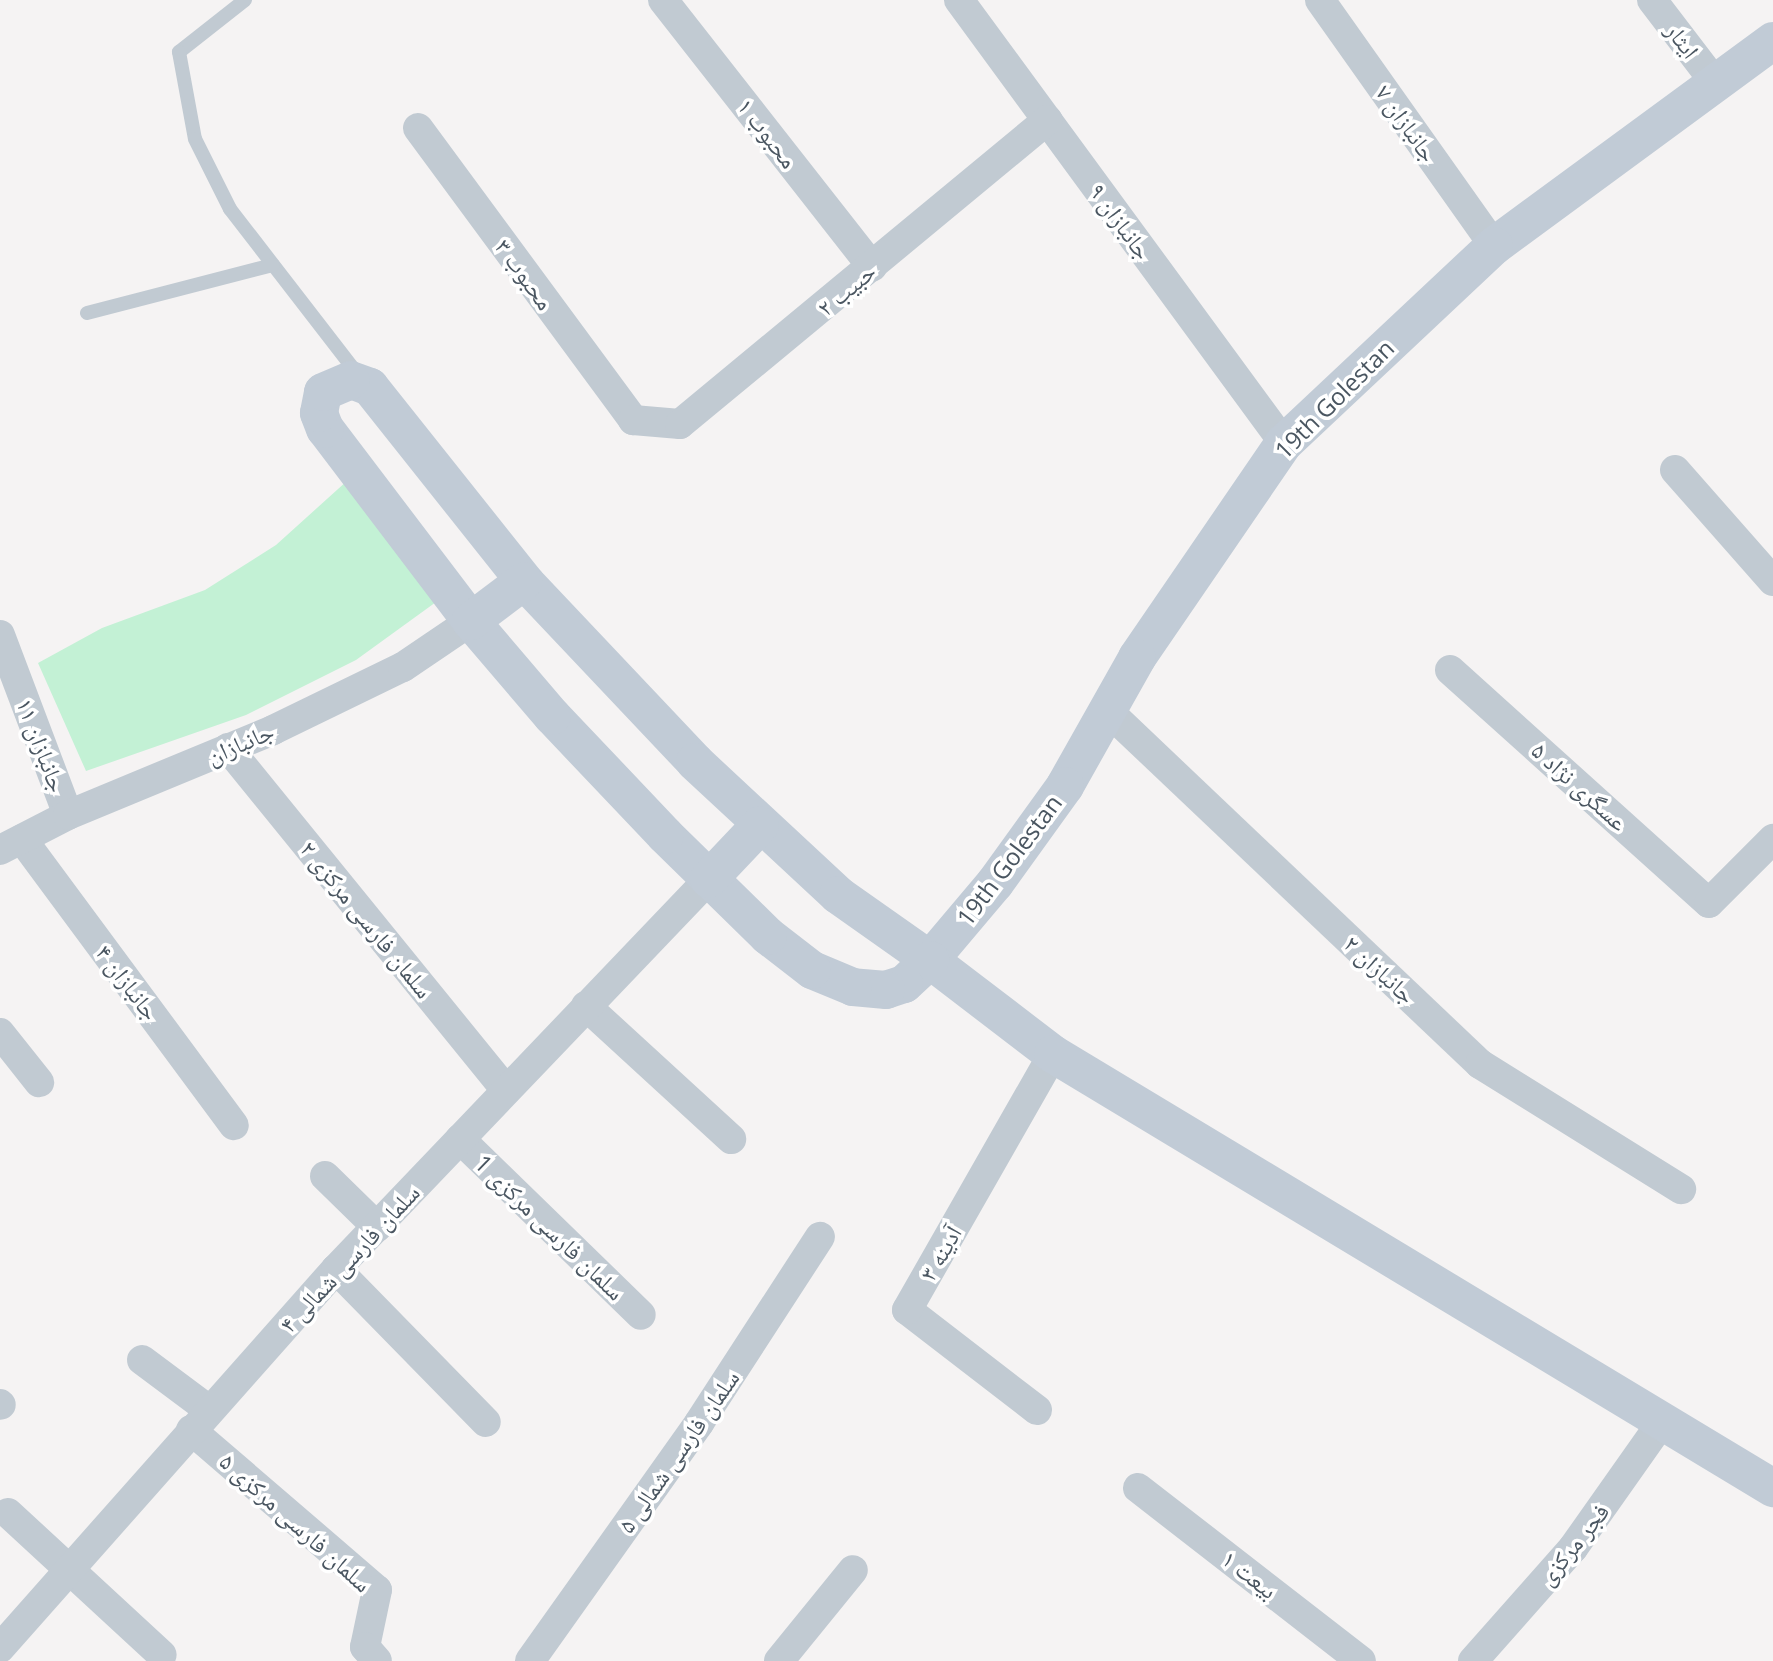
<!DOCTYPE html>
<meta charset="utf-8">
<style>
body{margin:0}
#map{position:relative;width:1773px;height:1661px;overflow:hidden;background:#f5f3f3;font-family:"Open Sans","Noto Naskh Arabic",sans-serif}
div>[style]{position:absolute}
.green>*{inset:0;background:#c3f1d5}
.lane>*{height:14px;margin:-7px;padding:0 7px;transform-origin:7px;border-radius:7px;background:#c1cad2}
.street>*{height:30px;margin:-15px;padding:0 15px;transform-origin:15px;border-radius:15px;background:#c1cad2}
.secondary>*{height:38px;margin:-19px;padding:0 19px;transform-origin:19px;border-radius:19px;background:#c1cbd6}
span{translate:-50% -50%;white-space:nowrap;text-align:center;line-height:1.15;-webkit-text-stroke:7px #fff;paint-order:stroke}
.street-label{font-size:24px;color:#4a5661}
</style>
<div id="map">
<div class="green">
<i style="clip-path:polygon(348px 480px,454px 589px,356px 660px,246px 715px,86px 771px,38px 663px,102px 628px,205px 590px,276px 545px)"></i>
</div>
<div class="lane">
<i style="left:245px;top:0;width:84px;rotate:141.8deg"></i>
<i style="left:179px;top:52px;width:88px;rotate:79.6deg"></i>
<i style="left:195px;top:139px;width:78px;rotate:63.4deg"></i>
<i style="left:230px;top:209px;width:212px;rotate:52.3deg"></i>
<i style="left:87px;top:313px;width:192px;rotate:-14.5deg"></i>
</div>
<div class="street">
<i style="left:663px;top:0;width:339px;rotate:51.9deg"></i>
<i style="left:959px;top:0;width:549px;rotate:53.73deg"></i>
<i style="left:1320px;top:0;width:301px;rotate:54.7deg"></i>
<i style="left:1652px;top:0;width:102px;rotate:52.6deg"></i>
<i style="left:418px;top:128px;width:363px;rotate:53.6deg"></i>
<i style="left:633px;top:420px;width:47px;rotate:4.9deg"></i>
<i style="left:680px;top:424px;width:477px;rotate:-39.6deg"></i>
<i style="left:1675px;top:470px;width:148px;rotate:48.6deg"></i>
<i style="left:0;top:635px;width:192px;rotate:69.3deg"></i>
<i style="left:1450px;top:670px;width:348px;rotate:42deg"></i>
<i style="left:1709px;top:903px;width:91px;rotate:-45deg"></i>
<i style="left:1108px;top:711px;width:513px;rotate:43.5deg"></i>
<i style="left:1480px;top:1064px;width:237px;rotate:31.9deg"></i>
<i style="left:228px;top:748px;width:441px;rotate:50.9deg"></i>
<i style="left:22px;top:839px;width:356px;rotate:53.5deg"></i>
<i style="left:0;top:850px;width:76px;rotate:-27.2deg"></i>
<i style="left:68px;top:815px;width:222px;rotate:-22.5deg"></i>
<i style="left:273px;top:730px;width:144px;rotate:-25.9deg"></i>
<i style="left:403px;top:667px;width:82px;rotate:-34.1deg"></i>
<i style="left:586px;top:1006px;width:197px;rotate:42.5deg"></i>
<i style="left:0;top:1033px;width:63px;rotate:51.5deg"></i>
<i style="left:460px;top:1139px;width:252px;rotate:44.2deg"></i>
<i style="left:325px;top:1176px;width:73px;rotate:44.4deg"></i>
<i style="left:336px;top:1269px;width:214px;rotate:45.6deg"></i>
<i style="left:142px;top:1360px;width:84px;rotate:36.7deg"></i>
<i style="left:0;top:1404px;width:1px;rotate:45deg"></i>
<i style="left:1037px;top:1410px;width:164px;rotate:-142.4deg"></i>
<i style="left:907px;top:1310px;width:295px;rotate:-60.3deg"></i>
<i style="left:191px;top:1430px;width:245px;rotate:40.7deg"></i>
<i style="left:377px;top:1590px;width:58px;rotate:101.9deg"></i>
<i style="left:365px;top:1647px;width:18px;rotate:49deg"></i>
<i style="left:1138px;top:1488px;width:282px;rotate:37.8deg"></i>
<i style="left:8px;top:1513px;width:209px;rotate:42.7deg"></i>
<i style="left:0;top:1648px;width:506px;rotate:-48.44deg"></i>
<i style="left:336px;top:1269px;width:540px;rotate:-46.28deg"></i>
<i style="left:530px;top:1661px;width:292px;rotate:-54.6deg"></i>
<i style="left:699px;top:1423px;width:222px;rotate:-57deg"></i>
<i style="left:779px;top:1661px;width:117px;rotate:-50.9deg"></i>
<i style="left:1473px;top:1661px;width:151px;rotate:-48.5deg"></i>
<i style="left:1573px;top:1548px;width:158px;rotate:-54.8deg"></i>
</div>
<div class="secondary">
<i style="left:1773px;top:41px;width:346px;rotate:143.7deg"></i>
<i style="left:1494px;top:246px;width:288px;rotate:136.8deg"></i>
<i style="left:1284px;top:443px;width:260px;rotate:124.4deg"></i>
<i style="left:1137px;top:658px;width:147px;rotate:119.4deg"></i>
<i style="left:1065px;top:786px;width:120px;rotate:125.8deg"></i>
<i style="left:995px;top:883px;width:101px;rotate:130.2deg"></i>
<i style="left:930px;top:960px;width:155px;rotate:37.4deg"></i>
<i style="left:1053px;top:1054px;width:841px;rotate:31.08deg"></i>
<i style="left:351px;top:380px;width:20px;rotate:20deg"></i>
<i style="left:370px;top:387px;width:251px;rotate:51.5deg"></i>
<i style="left:526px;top:583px;width:246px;rotate:46.6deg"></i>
<i style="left:695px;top:762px;width:195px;rotate:42.9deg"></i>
<i style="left:838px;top:895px;width:113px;rotate:35.2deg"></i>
<i style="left:930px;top:960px;width:35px;rotate:137deg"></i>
<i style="left:904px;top:984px;width:19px;rotate:162deg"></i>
<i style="left:886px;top:990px;width:33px;rotate:-175deg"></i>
<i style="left:853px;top:987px;width:44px;rotate:-157.5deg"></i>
<i style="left:812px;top:970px;width:56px;rotate:-142.3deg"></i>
<i style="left:768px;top:936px;width:144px;rotate:-135.6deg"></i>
<i style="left:665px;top:835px;width:164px;rotate:-133.5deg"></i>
<i style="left:552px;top:716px;width:125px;rotate:-130.5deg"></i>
<i style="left:471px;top:621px;width:241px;rotate:-127.2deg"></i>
<i style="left:325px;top:429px;width:17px;rotate:-111deg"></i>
<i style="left:319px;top:413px;width:21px;rotate:-79deg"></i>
<i style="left:323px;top:392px;width:30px;rotate:-23deg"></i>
<i style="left:471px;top:621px;width:66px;rotate:-37deg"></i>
<i style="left:709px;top:879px;width:74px;rotate:-46.6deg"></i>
</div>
<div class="street-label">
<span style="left:1683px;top:40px;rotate:53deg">ایثار</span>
<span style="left:1407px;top:123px;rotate:55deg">جانبازان ۷</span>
<span style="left:768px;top:133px;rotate:52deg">محبوب ۱</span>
<span style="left:1121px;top:221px;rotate:54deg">جانبازان ۹</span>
<span style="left:525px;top:274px;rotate:54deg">محبوب ۳</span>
<span style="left:846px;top:289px;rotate:-40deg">حبیب ۲</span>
<span style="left:1334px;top:399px;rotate:-45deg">19th Golestan</span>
<span style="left:240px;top:743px;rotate:-23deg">جانبازان</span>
<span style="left:42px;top:745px;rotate:69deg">جانبازان ۱۱</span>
<span style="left:1580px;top:786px;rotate:42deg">عسگری نژاد ۵</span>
<span style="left:1009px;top:860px;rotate:-53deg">19th Golestan</span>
<span style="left:367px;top:919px;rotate:51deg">سلمان فارسی مرکزی ۲</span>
<span style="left:1380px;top:969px;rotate:43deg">جانبازان ۲</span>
<span style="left:128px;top:982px;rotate:53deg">جانبازان ۴</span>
<span style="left:550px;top:1227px;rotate:44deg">سلمان فارسی مرکزی 1</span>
<span style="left:940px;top:1253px;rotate:-60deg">آدینه ۳</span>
<span style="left:349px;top:1258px;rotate:-47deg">سلمان فارسی شمالی ۴</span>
<span style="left:678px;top:1451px;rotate:-55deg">سلمان فارسی شمالی ۵</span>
<span style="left:296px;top:1522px;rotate:42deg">سلمان فارسی مرکزی ۵</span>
<span style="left:1573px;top:1544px;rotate:-51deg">فجر مرکزی</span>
<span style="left:1250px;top:1574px;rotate:38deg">بیعت ۱</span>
</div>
</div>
